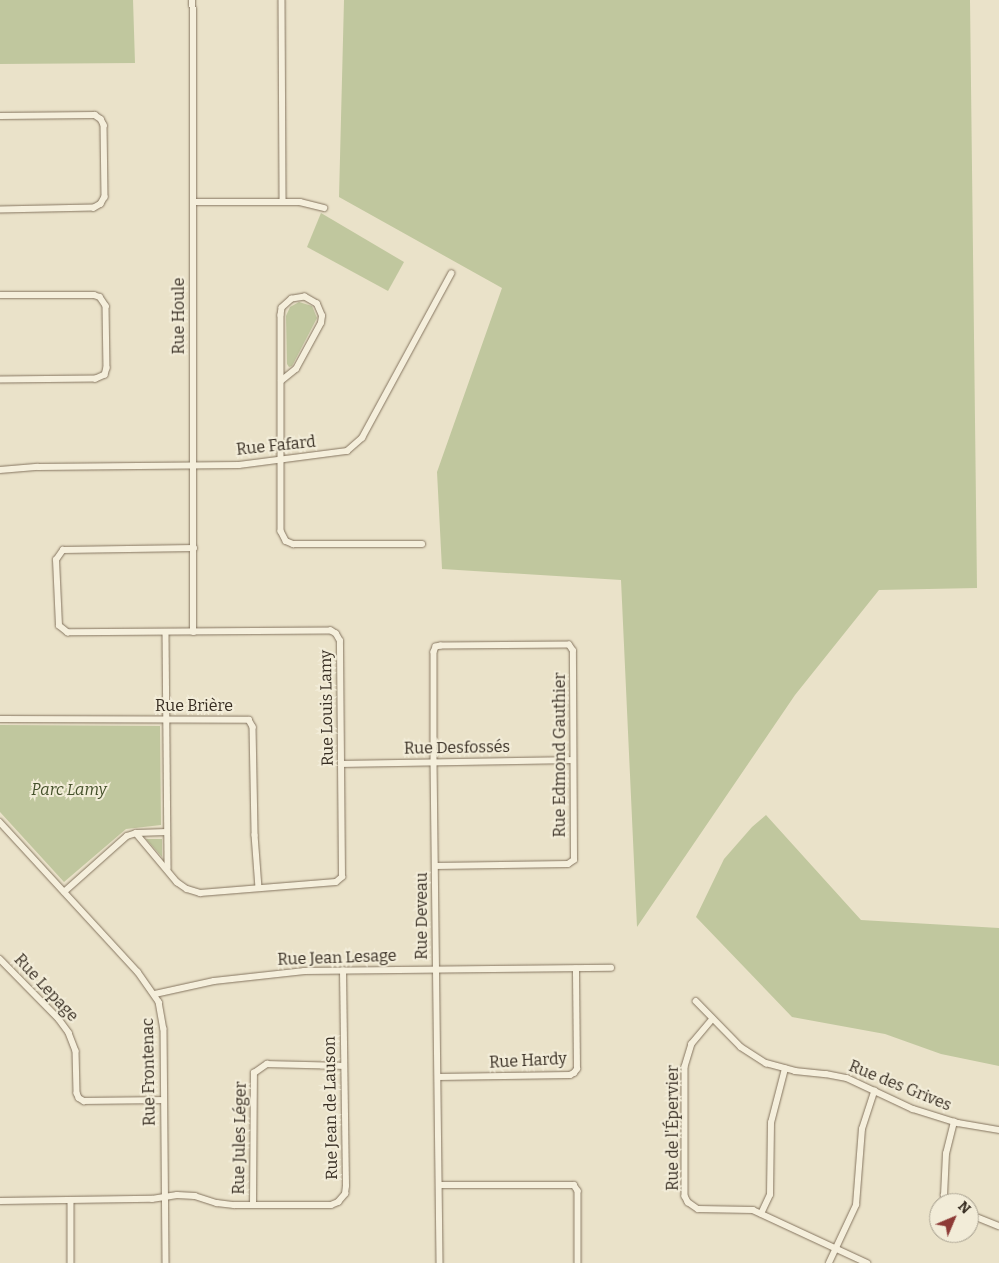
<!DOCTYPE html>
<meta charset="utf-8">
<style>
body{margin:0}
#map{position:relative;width:999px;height:1263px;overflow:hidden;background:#eae2c9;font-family:Bitter,serif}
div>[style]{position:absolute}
.green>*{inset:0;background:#c0c79e}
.roads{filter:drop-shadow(0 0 1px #857560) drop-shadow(0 0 1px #857560)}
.street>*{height:5.5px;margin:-2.75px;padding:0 2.75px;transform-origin:2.75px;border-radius:2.75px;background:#f5efdc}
span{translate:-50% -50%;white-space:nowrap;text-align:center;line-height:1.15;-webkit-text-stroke:4px #f2ecd8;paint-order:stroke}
.street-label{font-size:16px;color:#372d22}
.park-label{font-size:16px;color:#45512b;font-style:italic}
.north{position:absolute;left:929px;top:1193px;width:50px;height:50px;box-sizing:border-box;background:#f2ecd8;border:1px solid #a7a08f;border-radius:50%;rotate:45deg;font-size:14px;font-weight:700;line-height:20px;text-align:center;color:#372d22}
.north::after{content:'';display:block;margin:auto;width:18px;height:22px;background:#8d3a36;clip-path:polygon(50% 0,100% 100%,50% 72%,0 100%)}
</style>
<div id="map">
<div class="green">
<i style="clip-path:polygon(0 0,133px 0,135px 63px,0 64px)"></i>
<i style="clip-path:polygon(344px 0,970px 0,977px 588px,879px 590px,795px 695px,637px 927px,621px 580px,442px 569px,437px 472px,502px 288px,339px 197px)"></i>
<i style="clip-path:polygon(321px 213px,404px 262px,388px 291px,307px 247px)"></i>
<i style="clip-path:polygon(299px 302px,312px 306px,317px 318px,292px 366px,289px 367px,287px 364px,286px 316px,290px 307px)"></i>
<i style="clip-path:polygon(0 725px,160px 726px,161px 825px,126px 829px,64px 882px,0 812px)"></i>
<i style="clip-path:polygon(766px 815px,861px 920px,999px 928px,999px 1066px,941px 1054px,885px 1034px,792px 1017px,696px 917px,724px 859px,752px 827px)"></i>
<i style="clip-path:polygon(146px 839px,162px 839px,162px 857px)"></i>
</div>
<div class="roads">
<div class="street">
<i style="left:193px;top:0;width:632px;rotate:89.91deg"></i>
<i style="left:282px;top:0;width:202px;rotate:89.7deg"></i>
<i style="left:0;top:116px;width:95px;rotate:-0.6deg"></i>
<i style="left:95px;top:115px;width:7px;rotate:34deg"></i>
<i style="left:101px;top:119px;width:7px;rotate:63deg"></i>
<i style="left:104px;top:125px;width:72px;rotate:89.2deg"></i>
<i style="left:105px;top:197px;width:8px;rotate:120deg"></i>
<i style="left:101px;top:204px;width:8px;rotate:150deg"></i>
<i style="left:94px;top:208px;width:94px;rotate:178.8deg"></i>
<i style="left:193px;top:202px;width:107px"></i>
<i style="left:300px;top:202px;width:25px;rotate:14deg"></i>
<i style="left:0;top:295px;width:94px"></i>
<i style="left:94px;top:295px;width:6px;rotate:18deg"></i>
<i style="left:100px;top:297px;width:11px;rotate:56deg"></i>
<i style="left:106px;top:306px;width:62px;rotate:89.1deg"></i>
<i style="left:107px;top:368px;width:7px;rotate:106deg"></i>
<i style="left:105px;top:375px;width:10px;rotate:156deg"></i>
<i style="left:96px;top:379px;width:96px;rotate:179.4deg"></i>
<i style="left:281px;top:381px;width:19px;rotate:-39deg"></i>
<i style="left:296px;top:369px;width:52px;rotate:-61.5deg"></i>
<i style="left:321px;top:323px;width:7px;rotate:-82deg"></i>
<i style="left:322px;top:316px;width:13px;rotate:-113deg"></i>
<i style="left:317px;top:304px;width:14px;rotate:-150deg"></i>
<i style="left:305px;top:297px;width:13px;rotate:171deg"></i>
<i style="left:292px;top:299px;width:13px;rotate:138deg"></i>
<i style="left:282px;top:308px;width:7px;rotate:98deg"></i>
<i style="left:281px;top:315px;width:216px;rotate:90deg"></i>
<i style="left:281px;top:531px;width:11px;rotate:63deg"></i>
<i style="left:286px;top:541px;width:8px;rotate:23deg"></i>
<i style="left:293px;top:544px;width:129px"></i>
<i style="left:0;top:470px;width:38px;rotate:-5deg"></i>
<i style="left:38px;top:467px;width:201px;rotate:-0.6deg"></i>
<i style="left:239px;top:465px;width:109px;rotate:-7.4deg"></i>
<i style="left:347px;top:451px;width:20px;rotate:-41deg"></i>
<i style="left:362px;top:438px;width:187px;rotate:-61.5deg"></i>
<i style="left:166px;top:632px;width:236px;rotate:89.5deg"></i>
<i style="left:0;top:719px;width:249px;rotate:0.2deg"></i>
<i style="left:249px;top:720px;width:8px;rotate:60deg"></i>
<i style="left:253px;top:727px;width:108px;rotate:88.9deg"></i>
<i style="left:255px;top:835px;width:53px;rotate:85.7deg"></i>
<i style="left:342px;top:764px;width:231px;rotate:-1deg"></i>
<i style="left:0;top:822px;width:204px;rotate:47.4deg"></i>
<i style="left:138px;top:972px;width:37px;rotate:55deg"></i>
<i style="left:159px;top:1002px;width:27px;rotate:80deg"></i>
<i style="left:164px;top:1029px;width:234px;rotate:89.5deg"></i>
<i style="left:136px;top:833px;width:64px;rotate:50.1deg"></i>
<i style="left:177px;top:882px;width:12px;rotate:35deg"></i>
<i style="left:187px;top:889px;width:14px;rotate:17deg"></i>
<i style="left:200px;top:893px;width:136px;rotate:-4.6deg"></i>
<i style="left:336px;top:882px;width:8px;rotate:-40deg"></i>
<i style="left:342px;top:877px;width:236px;rotate:-90.5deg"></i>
<i style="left:340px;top:641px;width:8px;rotate:-120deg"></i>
<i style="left:336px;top:634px;width:6px;rotate:-149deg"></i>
<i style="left:331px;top:631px;width:263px;rotate:179.6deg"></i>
<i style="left:68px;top:633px;width:11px;rotate:-142deg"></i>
<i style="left:59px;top:626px;width:66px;rotate:-92.6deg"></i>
<i style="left:56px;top:560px;width:12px;rotate:-55deg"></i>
<i style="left:63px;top:550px;width:131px;rotate:-0.9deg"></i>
<i style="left:435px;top:866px;width:133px;rotate:-0.9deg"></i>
<i style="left:568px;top:864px;width:7px;rotate:-34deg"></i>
<i style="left:574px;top:860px;width:209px;rotate:-90.3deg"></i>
<i style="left:573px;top:651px;width:7px;rotate:-124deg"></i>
<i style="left:569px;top:645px;width:128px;rotate:179.6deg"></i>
<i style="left:441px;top:646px;width:5px;rotate:169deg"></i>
<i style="left:436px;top:647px;width:5px;rotate:112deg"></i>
<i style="left:434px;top:652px;width:110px;rotate:90deg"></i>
<i style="left:434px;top:762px;width:501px;rotate:89.31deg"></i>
<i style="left:64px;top:892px;width:84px;rotate:-41.6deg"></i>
<i style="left:127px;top:836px;width:9px;rotate:-18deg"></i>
<i style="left:136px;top:833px;width:31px;rotate:-2deg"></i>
<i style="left:0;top:959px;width:84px;rotate:45.5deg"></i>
<i style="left:59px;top:1019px;width:17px;rotate:54deg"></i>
<i style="left:69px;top:1033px;width:19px;rotate:69deg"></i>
<i style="left:76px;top:1051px;width:42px;rotate:88.6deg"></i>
<i style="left:77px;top:1093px;width:5px;rotate:68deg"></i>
<i style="left:79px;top:1098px;width:6px;rotate:31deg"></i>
<i style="left:84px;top:1101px;width:80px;rotate:-0.7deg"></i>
<i style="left:155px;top:994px;width:60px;rotate:-12.4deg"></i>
<i style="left:214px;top:981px;width:91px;rotate:-6.3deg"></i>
<i style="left:304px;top:971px;width:307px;rotate:-0.6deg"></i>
<i style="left:696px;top:1001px;width:64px;rotate:45.6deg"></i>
<i style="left:741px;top:1047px;width:30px;rotate:33deg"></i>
<i style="left:766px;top:1063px;width:30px;rotate:15deg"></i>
<i style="left:795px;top:1071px;width:31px;rotate:6deg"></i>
<i style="left:826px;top:1074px;width:21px;rotate:11deg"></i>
<i style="left:847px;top:1078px;width:73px;rotate:25.2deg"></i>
<i style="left:913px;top:1109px;width:47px;rotate:17.3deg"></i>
<i style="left:958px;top:1123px;width:42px;rotate:9.7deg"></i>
<i style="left:713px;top:1019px;width:33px;rotate:130deg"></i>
<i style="left:692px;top:1044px;width:24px;rotate:107deg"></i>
<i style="left:685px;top:1067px;width:129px;rotate:90deg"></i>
<i style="left:685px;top:1196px;width:7px;rotate:63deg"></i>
<i style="left:688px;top:1202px;width:12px;rotate:35deg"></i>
<i style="left:698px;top:1209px;width:55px;rotate:1deg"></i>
<i style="left:753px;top:1210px;width:126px;rotate:24.9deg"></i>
<i style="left:438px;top:1077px;width:132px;rotate:-0.9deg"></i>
<i style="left:570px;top:1075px;width:4px;rotate:-27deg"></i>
<i style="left:574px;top:1073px;width:5px;rotate:-53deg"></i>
<i style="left:577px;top:1069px;width:100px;rotate:-90.6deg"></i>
<i style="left:439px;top:1185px;width:135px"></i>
<i style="left:574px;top:1185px;width:7px;rotate:56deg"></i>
<i style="left:578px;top:1191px;width:72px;rotate:90deg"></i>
<i style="left:71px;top:1200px;width:63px;rotate:90deg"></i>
<i style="left:0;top:1201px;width:152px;rotate:-0.8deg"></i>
<i style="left:152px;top:1199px;width:25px;rotate:-9deg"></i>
<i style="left:177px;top:1195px;width:18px;rotate:3deg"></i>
<i style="left:195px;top:1196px;width:23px;rotate:18deg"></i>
<i style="left:217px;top:1203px;width:17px;rotate:7deg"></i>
<i style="left:234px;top:1205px;width:97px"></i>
<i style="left:331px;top:1205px;width:8px;rotate:-23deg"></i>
<i style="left:338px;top:1202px;width:11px;rotate:-49deg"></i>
<i style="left:345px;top:1194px;width:8px;rotate:-83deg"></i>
<i style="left:346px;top:1186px;width:215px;rotate:-90.8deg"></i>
<i style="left:947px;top:1203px;width:8px;rotate:-113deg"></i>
<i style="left:944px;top:1196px;width:42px;rotate:-87.3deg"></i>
<i style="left:946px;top:1154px;width:33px;rotate:-76deg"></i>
<i style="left:253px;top:1205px;width:132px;rotate:-89.6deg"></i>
<i style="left:254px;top:1073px;width:16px;rotate:-35deg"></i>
<i style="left:267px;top:1064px;width:77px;rotate:1.5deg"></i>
<i style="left:761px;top:1214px;width:21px;rotate:-65deg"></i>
<i style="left:770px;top:1195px;width:72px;rotate:-89.2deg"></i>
<i style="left:771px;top:1123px;width:56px;rotate:-75.5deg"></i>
<i style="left:969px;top:1214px;width:32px;rotate:22deg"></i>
<i style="left:829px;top:1263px;width:64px;rotate:-65deg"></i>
<i style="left:856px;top:1205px;width:76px;rotate:-85.5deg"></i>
<i style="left:862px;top:1129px;width:40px;rotate:-72deg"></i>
</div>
</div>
<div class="street-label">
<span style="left:179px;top:316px;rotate:-90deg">Rue Houle</span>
<span style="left:276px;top:446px;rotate:-6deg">Rue Fafard</span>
<span style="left:194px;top:706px">Rue Brière</span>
<span style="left:327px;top:708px;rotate:-91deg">Rue Louis Lamy</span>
<span style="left:457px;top:748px;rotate:-1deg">Rue Desfossés</span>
<span style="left:560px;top:755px;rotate:-90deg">Rue Edmond Gauthier</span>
<span style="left:422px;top:916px;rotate:-90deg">Rue Deveau</span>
<span style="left:337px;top:958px;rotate:-2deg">Rue Jean Lesage</span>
<span style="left:46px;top:988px;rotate:47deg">Rue Lepage</span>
<span style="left:528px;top:1061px;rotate:-3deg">Rue Hardy</span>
<span style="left:149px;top:1072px;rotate:-91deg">Rue Frontenac</span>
<span style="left:900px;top:1086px;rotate:22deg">Rue des Grives</span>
<span style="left:331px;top:1108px;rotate:-91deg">Rue Jean de Lauson</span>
<span style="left:673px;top:1128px;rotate:-90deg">Rue de l'Épervier</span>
<span style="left:240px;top:1138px;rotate:-89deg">Rue Jules Léger</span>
</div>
<div class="park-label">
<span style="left:69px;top:790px">Parc Lamy</span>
</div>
<div class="north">N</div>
</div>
